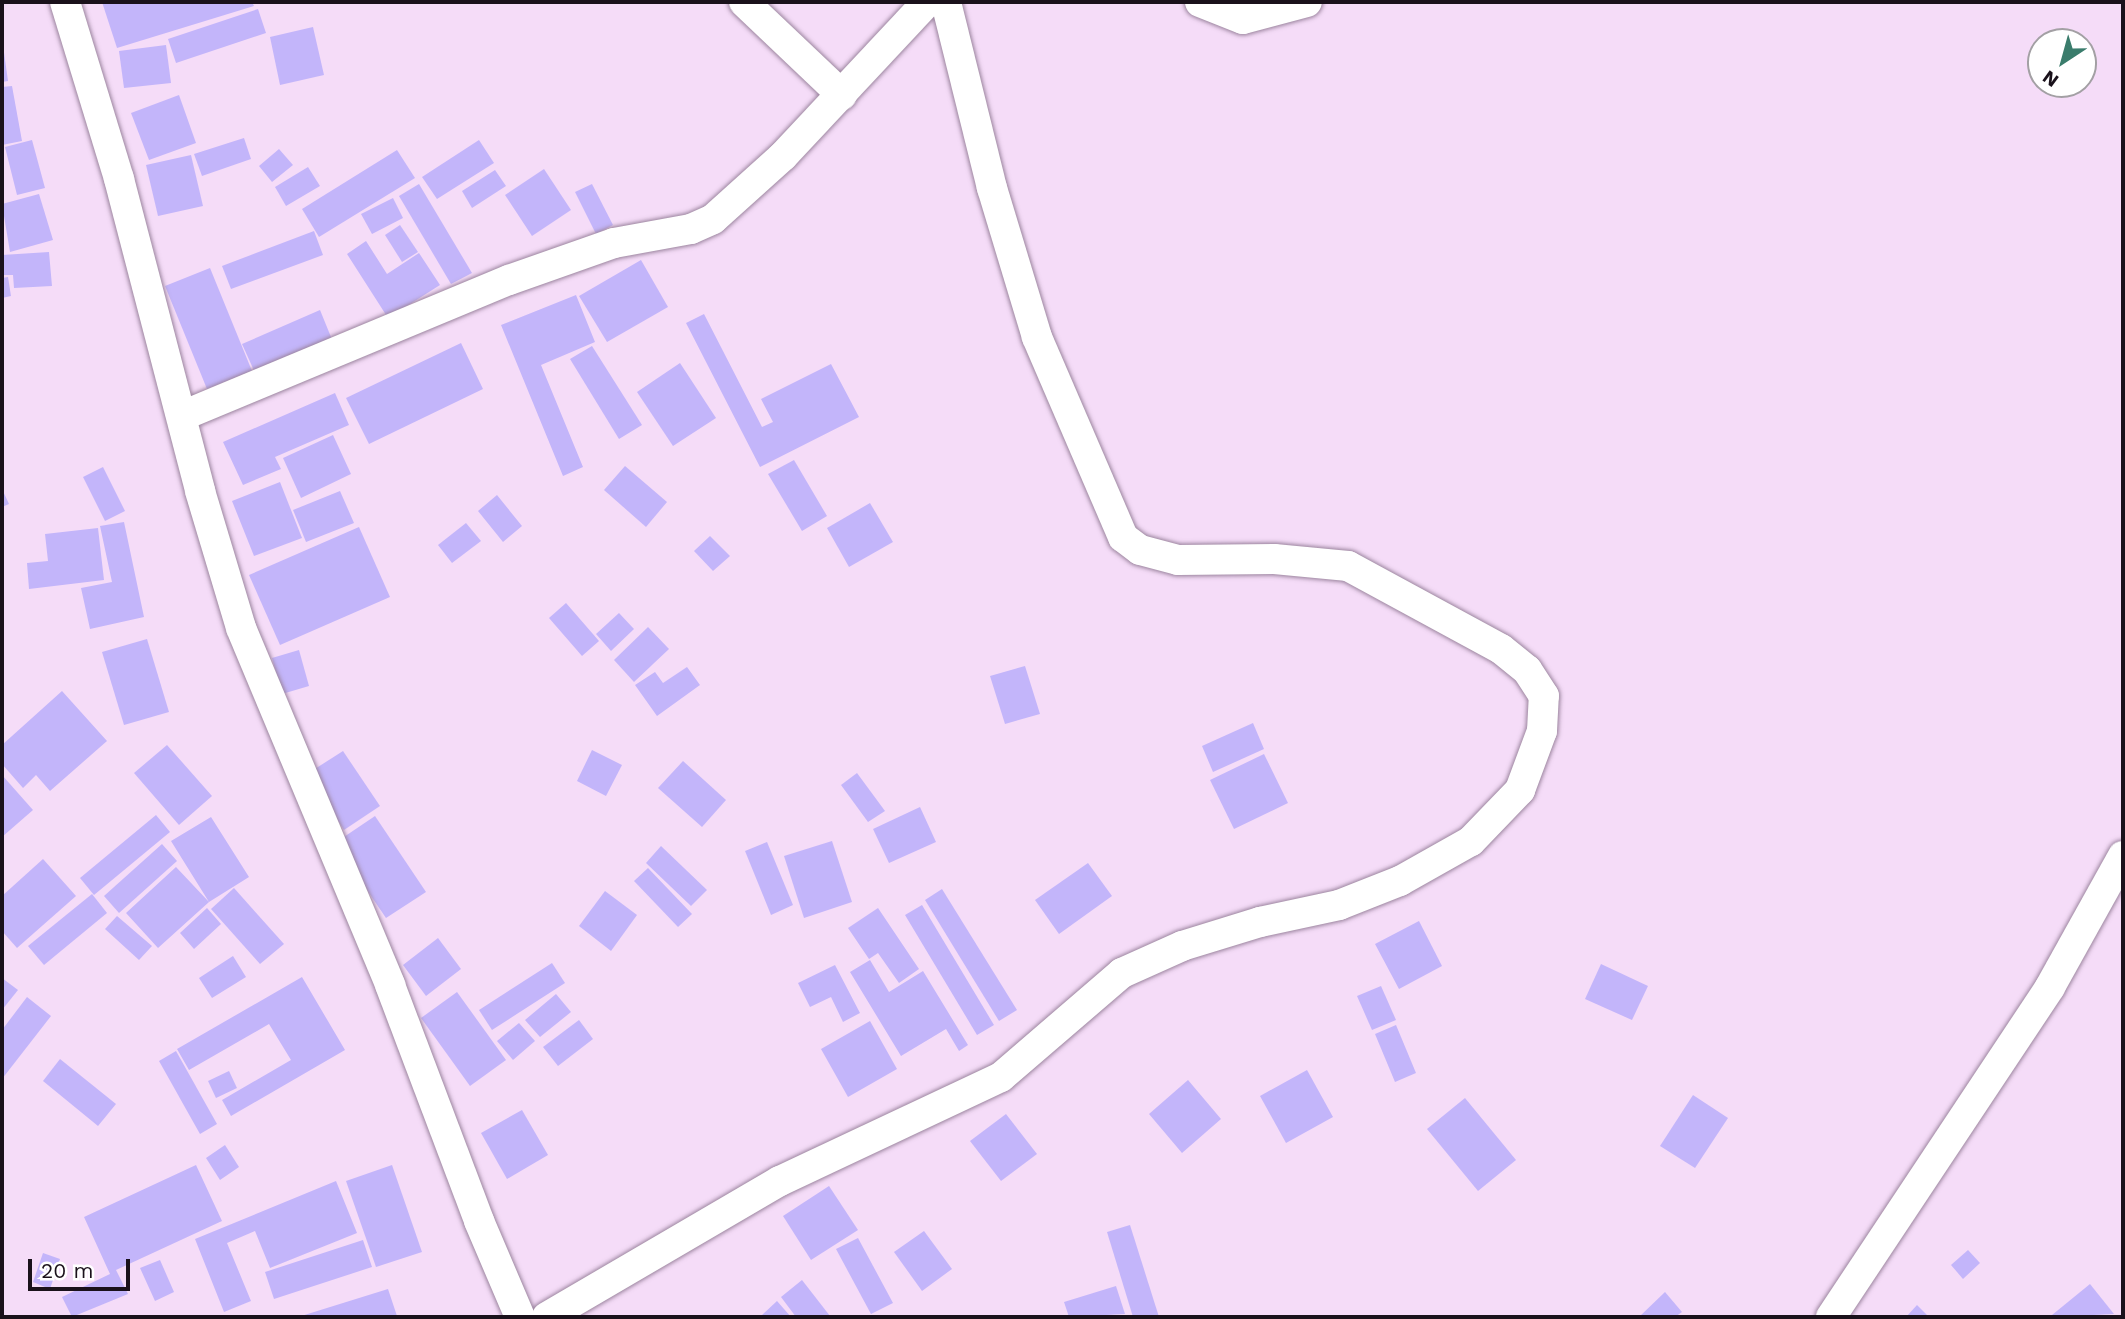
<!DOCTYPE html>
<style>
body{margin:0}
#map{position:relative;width:2125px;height:1319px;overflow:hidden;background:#f5dcf8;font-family:"Work Sans",sans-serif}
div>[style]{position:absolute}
.building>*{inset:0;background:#c3b5fa}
.roads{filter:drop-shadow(0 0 2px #9c859f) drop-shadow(0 0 2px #9c859f)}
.street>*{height:30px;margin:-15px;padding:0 15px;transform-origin:15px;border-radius:15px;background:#fff}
span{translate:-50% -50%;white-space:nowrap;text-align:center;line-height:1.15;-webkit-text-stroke:7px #fff;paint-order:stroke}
.frame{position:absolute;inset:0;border:4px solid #1a111b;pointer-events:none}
.north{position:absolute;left:2027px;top:28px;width:70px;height:70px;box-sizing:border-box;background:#fff;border:2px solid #a3a0a4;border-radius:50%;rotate:216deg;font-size:19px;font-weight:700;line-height:28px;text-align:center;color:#1a111b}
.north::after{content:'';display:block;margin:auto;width:24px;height:32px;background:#3a7c6c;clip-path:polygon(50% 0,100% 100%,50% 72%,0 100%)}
.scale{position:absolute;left:28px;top:1259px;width:102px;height:32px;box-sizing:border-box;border:4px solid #1a111b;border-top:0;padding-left:9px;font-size:21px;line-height:24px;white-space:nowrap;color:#1a111b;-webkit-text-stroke:5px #fff;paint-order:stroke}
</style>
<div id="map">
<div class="building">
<i style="clip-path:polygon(102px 2px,252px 2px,254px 6px,117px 48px)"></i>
<i style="clip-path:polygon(258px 9px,266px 33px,176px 63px,168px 39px)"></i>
<i style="clip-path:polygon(313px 27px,324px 75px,280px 85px,270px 37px)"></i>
<i style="clip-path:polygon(2px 38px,8px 81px,2px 82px)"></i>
<i style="clip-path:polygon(166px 45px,171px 83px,124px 88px,119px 51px)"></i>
<i style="clip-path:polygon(12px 86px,22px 141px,2px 145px,2px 87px)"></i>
<i style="clip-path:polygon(179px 95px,196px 143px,149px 160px,131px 113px)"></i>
<i style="clip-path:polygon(244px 138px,251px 159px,202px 176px,194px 154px)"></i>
<i style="clip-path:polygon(32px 140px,45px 188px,17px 195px,5px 147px)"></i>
<i style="clip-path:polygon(479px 140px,494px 163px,437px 199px,422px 177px)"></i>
<i style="clip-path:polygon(279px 149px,293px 165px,272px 182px,259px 166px)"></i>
<i style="clip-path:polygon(397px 150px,415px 178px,319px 237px,302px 209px)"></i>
<i style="clip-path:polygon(191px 155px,203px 206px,158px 216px,146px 165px)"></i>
<i style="clip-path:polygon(308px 167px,320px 186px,286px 206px,275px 187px)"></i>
<i style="clip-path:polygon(544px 169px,571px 210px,532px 236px,505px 195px)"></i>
<i style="clip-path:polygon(495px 170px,506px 186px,472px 208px,462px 191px)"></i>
<i style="clip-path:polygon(419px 184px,472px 273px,451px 284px,399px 196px)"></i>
<i style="clip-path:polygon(592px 184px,613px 225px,596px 234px,575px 192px)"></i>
<i style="clip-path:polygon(39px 194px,53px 240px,10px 252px,2px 204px)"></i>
<i style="clip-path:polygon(393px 198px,403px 218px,372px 234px,361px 214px)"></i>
<i style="clip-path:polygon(400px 225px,418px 252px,402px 262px,385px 235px)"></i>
<i style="clip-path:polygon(314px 231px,323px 255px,231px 289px,222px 266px)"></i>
<i style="clip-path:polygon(366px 241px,387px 274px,419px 253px,440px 285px,388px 318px,347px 254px)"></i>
<i style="clip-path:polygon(49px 252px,52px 286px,14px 288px,13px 275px,2px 275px,2px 255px)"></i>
<i style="clip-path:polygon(641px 260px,668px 307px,607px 342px,579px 296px)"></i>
<i style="clip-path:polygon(210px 268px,252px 371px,207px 389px,165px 286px)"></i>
<i style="clip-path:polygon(8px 277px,11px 296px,2px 298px,2px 278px)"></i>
<i style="clip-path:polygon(576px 295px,595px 342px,541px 365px,583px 467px,563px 476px,501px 325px)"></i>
<i style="clip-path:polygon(320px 310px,333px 342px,256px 375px,242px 344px)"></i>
<i style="clip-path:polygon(704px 314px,762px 427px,773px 422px,761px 399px,831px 364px,859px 417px,760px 467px,686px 323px)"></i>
<i style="clip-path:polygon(461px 343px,483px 389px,369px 444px,346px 398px)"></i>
<i style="clip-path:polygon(592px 346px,642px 425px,619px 439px,570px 359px)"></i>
<i style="clip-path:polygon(680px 363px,716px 418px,673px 446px,637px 392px)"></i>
<i style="clip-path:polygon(335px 393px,349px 425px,275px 457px,281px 469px,243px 485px,223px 442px)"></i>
<i style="clip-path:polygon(333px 435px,351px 474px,301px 498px,283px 458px)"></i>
<i style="clip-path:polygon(794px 460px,827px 516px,802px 531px,768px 474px)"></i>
<i style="clip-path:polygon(625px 466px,667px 502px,646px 527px,604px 490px)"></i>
<i style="clip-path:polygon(103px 467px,125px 511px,105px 521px,83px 477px)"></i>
<i style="clip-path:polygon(280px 482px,302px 538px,254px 556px,232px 501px)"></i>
<i style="clip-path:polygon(2px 489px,9px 504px,2px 507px)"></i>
<i style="clip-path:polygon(340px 491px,354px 523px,306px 542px,293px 510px)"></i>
<i style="clip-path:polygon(497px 495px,522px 526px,503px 542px,478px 511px)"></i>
<i style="clip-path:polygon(870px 503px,893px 542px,849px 567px,827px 528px)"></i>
<i style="clip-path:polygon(124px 522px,144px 617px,90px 629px,81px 588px,112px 582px,100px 526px)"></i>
<i style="clip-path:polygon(466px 523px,481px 541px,452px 563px,438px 545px)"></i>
<i style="clip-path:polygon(359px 527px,390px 597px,280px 645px,249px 575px)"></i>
<i style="clip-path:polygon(98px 528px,104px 580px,29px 589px,27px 563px,48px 561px,45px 534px)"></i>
<i style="clip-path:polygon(710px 536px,730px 556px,713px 571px,694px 551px)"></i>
<i style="clip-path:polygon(566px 603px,599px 641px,582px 656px,549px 618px)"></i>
<i style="clip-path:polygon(619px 613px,634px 629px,611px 651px,596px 634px)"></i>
<i style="clip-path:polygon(648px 627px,669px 649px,634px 682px,614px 660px)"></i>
<i style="clip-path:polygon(147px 639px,169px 712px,124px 725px,102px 652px)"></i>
<i style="clip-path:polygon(299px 650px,309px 686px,282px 694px,272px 658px)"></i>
<i style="clip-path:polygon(1025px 666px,1040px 714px,1005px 724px,990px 676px)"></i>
<i style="clip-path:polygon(687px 667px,700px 685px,657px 716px,635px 685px,655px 672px,663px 683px)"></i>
<i style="clip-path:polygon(62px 691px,107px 741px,50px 791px,36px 775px,23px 788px,2px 764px,2px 745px)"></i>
<i style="clip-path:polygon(1253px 723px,1264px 749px,1213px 772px,1202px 746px)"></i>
<i style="clip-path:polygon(167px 745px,212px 796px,179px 825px,134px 773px)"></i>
<i style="clip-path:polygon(592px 750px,622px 765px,606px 796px,577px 781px)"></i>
<i style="clip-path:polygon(343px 751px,380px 806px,344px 830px,307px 774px)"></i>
<i style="clip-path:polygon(1264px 754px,1288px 803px,1234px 829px,1210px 780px)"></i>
<i style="clip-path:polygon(683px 761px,726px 800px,702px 827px,658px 788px)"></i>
<i style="clip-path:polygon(857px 773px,885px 811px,868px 822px,841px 785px)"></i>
<i style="clip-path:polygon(2px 775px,33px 810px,2px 837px)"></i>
<i style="clip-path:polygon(920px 807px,936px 842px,889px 863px,873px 829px)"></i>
<i style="clip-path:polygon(156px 815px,170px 832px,94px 895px,80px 878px)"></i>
<i style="clip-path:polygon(375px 816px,426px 892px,386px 918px,335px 843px)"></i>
<i style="clip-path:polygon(211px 817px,249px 877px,209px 902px,158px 948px,126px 913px,176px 867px,209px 902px,171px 841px)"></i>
<i style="clip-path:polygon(832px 841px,852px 902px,804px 918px,784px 856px)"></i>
<i style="clip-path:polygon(767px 842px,793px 905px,771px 915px,745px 851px)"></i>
<i style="clip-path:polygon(162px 844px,177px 861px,119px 913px,104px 896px)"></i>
<i style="clip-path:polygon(661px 846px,707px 890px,691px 906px,646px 863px)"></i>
<i style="clip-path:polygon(43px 859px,76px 896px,17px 948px,2px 931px,2px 896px)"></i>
<i style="clip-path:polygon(1088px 863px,1112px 896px,1059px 934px,1035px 900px)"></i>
<i style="clip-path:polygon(648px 868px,692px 914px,678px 927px,634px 881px)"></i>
<i style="clip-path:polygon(234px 888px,284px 944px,260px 964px,211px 909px)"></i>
<i style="clip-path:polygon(942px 889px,1017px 1010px,999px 1021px,925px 900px)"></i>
<i style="clip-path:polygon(605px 891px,637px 915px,611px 951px,579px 926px)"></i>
<i style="clip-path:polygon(92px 894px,107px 913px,44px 965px,28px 946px)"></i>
<i style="clip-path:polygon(922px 905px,994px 1025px,977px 1035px,905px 915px)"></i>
<i style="clip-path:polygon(207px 908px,221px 924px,194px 949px,180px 933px)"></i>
<i style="clip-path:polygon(878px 908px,919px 969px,899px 983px,878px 953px,869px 959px,848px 928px)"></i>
<i style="clip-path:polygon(117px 916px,152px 946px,139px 960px,105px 929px)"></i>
<i style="clip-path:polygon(1419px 921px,1442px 966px,1399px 989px,1375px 944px)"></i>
<i style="clip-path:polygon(438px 938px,461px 969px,426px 996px,403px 965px)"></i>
<i style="clip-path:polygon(233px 956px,246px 977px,212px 998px,199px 978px)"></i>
<i style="clip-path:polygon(870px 960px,889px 992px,923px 971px,968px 1045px,959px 1051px,946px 1029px,901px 1056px,850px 972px)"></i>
<i style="clip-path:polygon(552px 963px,565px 983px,492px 1030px,479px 1010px)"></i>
<i style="clip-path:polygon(1601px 964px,1648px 986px,1632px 1020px,1585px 999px)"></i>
<i style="clip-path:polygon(835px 965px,860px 1013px,843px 1022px,831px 997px,810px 1007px,798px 983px)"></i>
<i style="clip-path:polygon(302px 977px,345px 1050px,231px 1116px,222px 1100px,291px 1060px,269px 1024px,189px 1070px,177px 1049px)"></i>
<i style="clip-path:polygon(2px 978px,18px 990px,2px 1010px)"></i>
<i style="clip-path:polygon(1381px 986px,1396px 1020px,1372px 1030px,1357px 996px)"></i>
<i style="clip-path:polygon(457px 992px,506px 1060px,470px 1086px,421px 1018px)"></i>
<i style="clip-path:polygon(556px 994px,571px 1012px,540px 1037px,525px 1020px)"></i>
<i style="clip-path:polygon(27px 997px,51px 1016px,2px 1079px,2px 1030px)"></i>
<i style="clip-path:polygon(579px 1020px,593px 1039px,558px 1066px,543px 1047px)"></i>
<i style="clip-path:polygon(870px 1021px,897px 1069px,848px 1097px,821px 1049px)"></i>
<i style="clip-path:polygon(519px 1023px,535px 1041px,513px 1060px,497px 1041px)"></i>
<i style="clip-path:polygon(1396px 1025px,1416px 1073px,1395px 1082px,1375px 1034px)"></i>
<i style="clip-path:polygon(176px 1051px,217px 1124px,200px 1134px,159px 1061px)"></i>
<i style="clip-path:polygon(60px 1059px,116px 1104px,98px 1126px,43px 1081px)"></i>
<i style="clip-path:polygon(1307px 1070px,1333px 1117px,1286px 1143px,1260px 1096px)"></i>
<i style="clip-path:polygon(229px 1071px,237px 1088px,216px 1098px,208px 1081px)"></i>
<i style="clip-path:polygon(1188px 1080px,1221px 1119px,1182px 1153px,1149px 1114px)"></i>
<i style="clip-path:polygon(1693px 1095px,1728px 1118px,1695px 1168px,1660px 1146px)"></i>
<i style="clip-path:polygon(1465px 1098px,1516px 1160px,1478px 1191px,1427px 1129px)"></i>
<i style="clip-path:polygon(522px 1110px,548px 1155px,507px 1179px,481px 1133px)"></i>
<i style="clip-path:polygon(1006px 1114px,1037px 1154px,1001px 1181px,970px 1141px)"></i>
<i style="clip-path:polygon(225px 1145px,239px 1167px,220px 1180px,206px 1158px)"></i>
<i style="clip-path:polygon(196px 1165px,222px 1221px,116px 1270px,128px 1294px,72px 1317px,62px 1297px,110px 1274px,84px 1217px)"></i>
<i style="clip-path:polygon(392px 1165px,422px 1252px,376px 1267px,346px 1181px)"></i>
<i style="clip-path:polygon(336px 1181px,357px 1233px,270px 1268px,255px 1231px,227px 1243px,251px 1301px,224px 1312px,195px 1239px)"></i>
<i style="clip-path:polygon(829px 1186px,858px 1230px,811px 1260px,783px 1216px)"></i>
<i style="clip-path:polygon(1130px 1225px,1159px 1317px,1133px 1317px,1107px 1232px)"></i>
<i style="clip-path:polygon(924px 1231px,952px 1269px,922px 1291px,894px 1252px)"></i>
<i style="clip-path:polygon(858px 1238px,893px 1303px,871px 1314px,836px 1249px)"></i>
<i style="clip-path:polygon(363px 1240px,372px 1267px,274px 1299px,265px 1272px)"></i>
<i style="clip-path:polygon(1968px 1250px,1980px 1263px,1963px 1279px,1951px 1265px)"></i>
<i style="clip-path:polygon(43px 1253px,60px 1259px,50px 1289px,33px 1282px)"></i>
<i style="clip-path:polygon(160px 1260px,174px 1292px,155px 1301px,140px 1268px)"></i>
<i style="clip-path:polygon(802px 1280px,830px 1316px,828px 1317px,796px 1317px,781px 1297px)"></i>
<i style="clip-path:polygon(2090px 1284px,2114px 1314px,2054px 1317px,2052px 1315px)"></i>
<i style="clip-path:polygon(1116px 1286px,1125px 1314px,1069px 1317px,1064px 1302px)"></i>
<i style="clip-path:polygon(388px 1289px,397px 1316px,298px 1317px)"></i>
<i style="clip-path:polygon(1665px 1292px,1682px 1312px,1675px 1317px,1639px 1317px)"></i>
<i style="clip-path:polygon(777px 1301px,791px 1317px,762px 1315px)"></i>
<i style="clip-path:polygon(1917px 1305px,1929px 1317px,1906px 1317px)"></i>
</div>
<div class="roads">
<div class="street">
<i style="left:65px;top:2px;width:185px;rotate:73deg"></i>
<i style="left:119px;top:179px;width:322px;rotate:75.4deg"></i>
<i style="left:200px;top:491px;width:143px;rotate:73.3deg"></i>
<i style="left:241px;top:628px;width:387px;rotate:67.3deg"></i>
<i style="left:390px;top:985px;width:252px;rotate:69.3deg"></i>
<i style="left:479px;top:1221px;width:104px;rotate:66.9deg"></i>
<i style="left:744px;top:2px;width:135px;rotate:43.5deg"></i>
<i style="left:1200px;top:2px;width:46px;rotate:21.6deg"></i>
<i style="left:1243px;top:19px;width:66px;rotate:-14.9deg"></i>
<i style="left:182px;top:416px;width:354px;rotate:-22.6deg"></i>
<i style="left:509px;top:280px;width:111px;rotate:-19.4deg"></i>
<i style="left:614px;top:243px;width:78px;rotate:-10.3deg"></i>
<i style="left:691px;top:229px;width:24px;rotate:-24deg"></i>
<i style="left:713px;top:219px;width:94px;rotate:-42deg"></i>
<i style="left:783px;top:156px;width:211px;rotate:-46.9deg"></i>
<i style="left:547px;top:1317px;width:270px;rotate:-30.3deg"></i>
<i style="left:780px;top:1181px;width:244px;rotate:-25.2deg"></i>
<i style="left:1001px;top:1077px;width:160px;rotate:-40.7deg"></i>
<i style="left:1122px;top:973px;width:66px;rotate:-24.2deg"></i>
<i style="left:1182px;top:946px;width:82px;rotate:-17.1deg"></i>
<i style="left:1260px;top:922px;width:81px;rotate:-12.1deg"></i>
<i style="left:1339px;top:905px;width:66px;rotate:-21.5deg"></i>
<i style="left:1400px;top:881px;width:81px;rotate:-29.4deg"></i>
<i style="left:1471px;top:841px;width:71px;rotate:-46.1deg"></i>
<i style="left:1520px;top:790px;width:63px;rotate:-69.6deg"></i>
<i style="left:1542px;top:731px;width:35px;rotate:-87deg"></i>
<i style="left:1544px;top:696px;width:31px;rotate:-123deg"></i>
<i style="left:1527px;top:670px;width:33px;rotate:-141deg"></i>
<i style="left:1501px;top:649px;width:174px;rotate:-151.5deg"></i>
<i style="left:1348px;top:566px;width:74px;rotate:-174.6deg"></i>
<i style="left:1274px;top:559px;width:96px;rotate:179.4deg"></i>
<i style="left:1178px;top:560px;width:39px;rotate:-165deg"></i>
<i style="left:1140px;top:550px;width:21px;rotate:-143deg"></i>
<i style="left:1123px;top:537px;width:218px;rotate:-113.3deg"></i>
<i style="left:1037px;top:337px;width:156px;rotate:-106.8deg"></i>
<i style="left:992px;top:188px;width:192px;rotate:-103.9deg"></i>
<i style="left:1831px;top:1317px;width:396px;rotate:-56.4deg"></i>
<i style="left:2050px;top:987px;width:150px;rotate:-60.9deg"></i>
</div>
</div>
<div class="frame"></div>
<div class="north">N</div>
<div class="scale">20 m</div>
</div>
